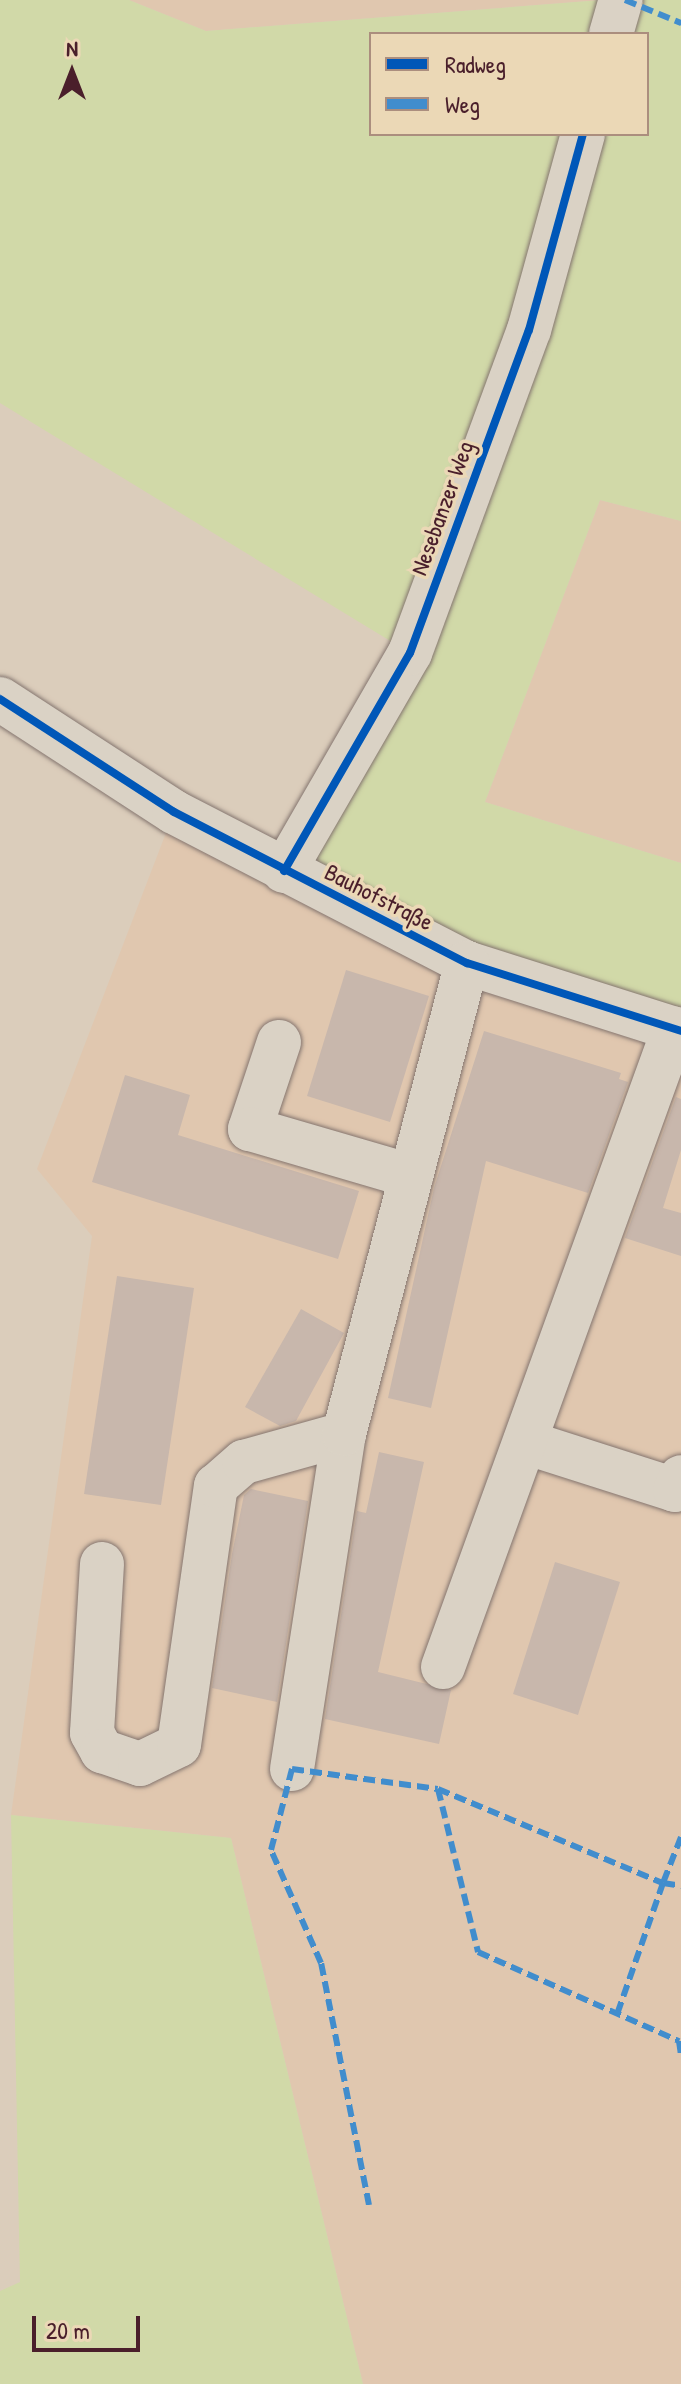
<!DOCTYPE html>
<meta charset="utf-8">
<style>
body{margin:0}
#map{position:relative;width:681px;height:2384px;overflow:hidden;background:#dbcdbb;font-family:"Patrick Hand",sans-serif}
div>[style]{position:absolute}
.built>*{inset:0;background:#e0c7af}
.green>*{inset:0;background:#d1d9a8}
.building>*{inset:0;background:#c8b7ac}
.roads{filter:drop-shadow(0 0 2px #84756f) drop-shadow(0 0 2px #84756f)}
.minor>*{height:44px;margin:-22px;padding:0 22px;transform-origin:22px;border-radius:22px;background:#dad2c5}
.quiet>*{height:6px;margin-top:-3px;transform-origin:0;background:repeating-linear-gradient(90deg,#418dcd 0 12px,transparent 0 18px)}
.cycleway>*{height:8px;margin:-4px;padding:0 4px;transform-origin:4px;border-radius:4px;background:#0057b8}
span{translate:-50% -50%;white-space:nowrap;text-align:center;line-height:1.15;-webkit-text-stroke:7px #ebd8b6;paint-order:stroke}
.street-label{font-size:24px;color:#4a1f2b}
.legend{position:absolute;left:369px;top:32px;width:280px;height:104px;box-sizing:border-box;background:#ebd8b6;border:2px solid #ab8e7e;margin:0;padding:10px 14px;list-style:none;font-size:24px;color:#4a1f2b}
.legend li{display:flex;align-items:center;gap:16px;height:40px}
.legend b{width:40px;border:2px solid #ab8e7e}
.north{position:absolute;left:32px;top:32px;width:80px;height:80px;-webkit-text-stroke:6px #ebd8b6;paint-order:stroke;rotate:0deg;font-size:22px;font-weight:700;line-height:32px;text-align:center;color:#4a1f2b}
.north::after{content:'';display:block;margin:auto;width:28px;height:36px;background:#4a1f2b;clip-path:polygon(50% 0,100% 100%,50% 72%,0 100%)}
.scale{position:absolute;left:32px;top:2316px;width:108px;height:36px;box-sizing:border-box;border:4px solid #4a1f2b;border-top:0;padding-left:10px;font-size:24px;line-height:28px;white-space:nowrap;color:#4a1f2b;-webkit-text-stroke:6px #ebd8b6;paint-order:stroke}
</style>
<div id="map">
<div class="built">
<i style="clip-path:polygon(129px 0,601px 0,206px 31px)"></i>
<i style="clip-path:polygon(600px 500px,681px 521px,681px 863px,485px 802px)"></i>
<i style="clip-path:polygon(174px 812px,675px 1028px,681px 1004px,681px 2384px,363px 2384px,231px 1838px,11px 1815px,92px 1236px,37px 1169px)"></i>
</div>
<div class="green">
<i style="clip-path:polygon(evenodd,0 0,129px 0,206px 31px,601px 0,681px 0,681px 521px,600px 500px,485px 802px,681px 863px,681px 1004px,674px 1029px,284px 871px,410px 653px,0 403px,0 0,371px 34px,647px 34px,647px 134px,371px 134px,371px 34px)"></i>
<i style="clip-path:polygon(11px 1815px,231px 1838px,363px 2384px,0 2384px,0 2291px,20px 2282px)"></i>
</div>
<div class="building">
<i style="clip-path:polygon(346px 970px,429px 996px,390px 1122px,307px 1096px)"></i>
<i style="clip-path:polygon(484px 1031px,621px 1073px,619px 1079px,628px 1082px,588px 1193px,486px 1161px,431px 1408px,388px 1398px,434px 1188px)"></i>
<i style="clip-path:polygon(125px 1075px,190px 1095px,178px 1135px,359px 1191px,338px 1259px,92px 1182px)"></i>
<i style="clip-path:polygon(676px 1097px,681px 1099px,681px 1150px,663px 1208px,681px 1213px,681px 1256px,625px 1238px)"></i>
<i style="clip-path:polygon(117px 1276px,194px 1288px,161px 1505px,84px 1494px)"></i>
<i style="clip-path:polygon(301px 1309px,344px 1333px,296px 1421px,280px 1426px,245px 1407px)"></i>
<i style="clip-path:polygon(379px 1452px,424px 1462px,378px 1672px,451px 1690px,439px 1744px,325px 1719px,357px 1511px,366px 1513px)"></i>
<i style="clip-path:polygon(251px 1489px,308px 1501px,277px 1702px,212px 1688px,232px 1554px,244px 1495px)"></i>
<i style="clip-path:polygon(555px 1562px,620px 1582px,578px 1715px,513px 1694px)"></i>
</div>
<div class="roads">
<div class="minor">
<i style="left:611px;top:34px;width:35px;rotate:-74deg"></i>
<i style="left:0;top:699px;width:207px;rotate:33deg"></i>
<i style="left:174px;top:812px;width:330px;rotate:27.3deg"></i>
<i style="left:467px;top:963px;width:225px;rotate:17.6deg"></i>
<i style="left:284px;top:871px;width:252px;rotate:-60deg"></i>
<i style="left:410px;top:653px;width:344px;rotate:-69.8deg"></i>
<i style="left:529px;top:330px;width:203px;rotate:-74.6deg"></i>
<i style="left:279px;top:1042px;width:92px;rotate:108.4deg"></i>
<i style="left:250px;top:1129px;width:168px;rotate:16.3deg"></i>
<i style="left:525px;top:1442px;width:157px;rotate:17.7deg"></i>
<i style="left:675px;top:1490px;width:14px;rotate:-65deg"></i>
<i style="left:102px;top:1564px;width:169px;rotate:93.4deg"></i>
<i style="left:92px;top:1733px;width:21px;rotate:61deg"></i>
<i style="left:102px;top:1751px;width:40px;rotate:18.9deg"></i>
<i style="left:140px;top:1764px;width:43px;rotate:-26deg"></i>
<i style="left:179px;top:1745px;width:262px;rotate:-81.9deg"></i>
<i style="left:216px;top:1486px;width:37px;rotate:-41deg"></i>
<i style="left:244px;top:1462px;width:104px;rotate:-15.6deg"></i>
<i style="left:443px;top:1667px;width:679px;rotate:-70.1deg"></i>
<i style="left:292px;top:1769px;width:339px;rotate:-81.2deg"></i>
<i style="left:344px;top:1434px;width:487px;rotate:-75.4deg"></i>
</div>
</div>
<div class="quiet">
<i style="left:625px;top:0;width:61px;rotate:22.3deg"></i>
<i style="left:438px;top:1789px;width:244px;rotate:22.7deg"></i>
<i style="left:663px;top:1883px;width:139px;rotate:109.3deg"></i>
<i style="left:681px;top:1837px;width:49px;rotate:111.4deg"></i>
<i style="left:663px;top:1883px;width:18px;rotate:9deg"></i>
<i style="left:369px;top:2205px;width:247px;rotate:-101.2deg"></i>
<i style="left:321px;top:1963px;width:124px;rotate:-113.9deg"></i>
<i style="left:271px;top:1850px;width:84px;rotate:-75.5deg"></i>
<i style="left:292px;top:1769px;width:147px;rotate:7.8deg"></i>
<i style="left:438px;top:1789px;width:168px;rotate:76.2deg"></i>
<i style="left:478px;top:1952px;width:220px;rotate:23.9deg"></i>
<i style="left:679px;top:2041px;width:14px;rotate:82deg"></i>
</div>
<div class="cycleway">
<i style="left:0;top:699px;width:207px;rotate:33deg"></i>
<i style="left:174px;top:812px;width:330px;rotate:27.3deg"></i>
<i style="left:467px;top:963px;width:225px;rotate:17.6deg"></i>
<i style="left:284px;top:871px;width:252px;rotate:-60deg"></i>
<i style="left:410px;top:653px;width:344px;rotate:-69.8deg"></i>
<i style="left:529px;top:330px;width:203px;rotate:-74.6deg"></i>
</div>
<div class="street-label">
<span style="left:442px;top:508px;rotate:-70deg">Nesebanzer Weg</span>
<span style="left:379px;top:897px;rotate:27deg">Bauhofstraße</span>
</div>
<ul class="legend">
<li><b style="height:10px;background:#0057b8"></b>Radweg</li>
<li><b style="height:10px;background:#418dcd"></b>Weg</li>
</ul>
<div class="north">N</div>
<div class="scale">20 m</div>
</div>
